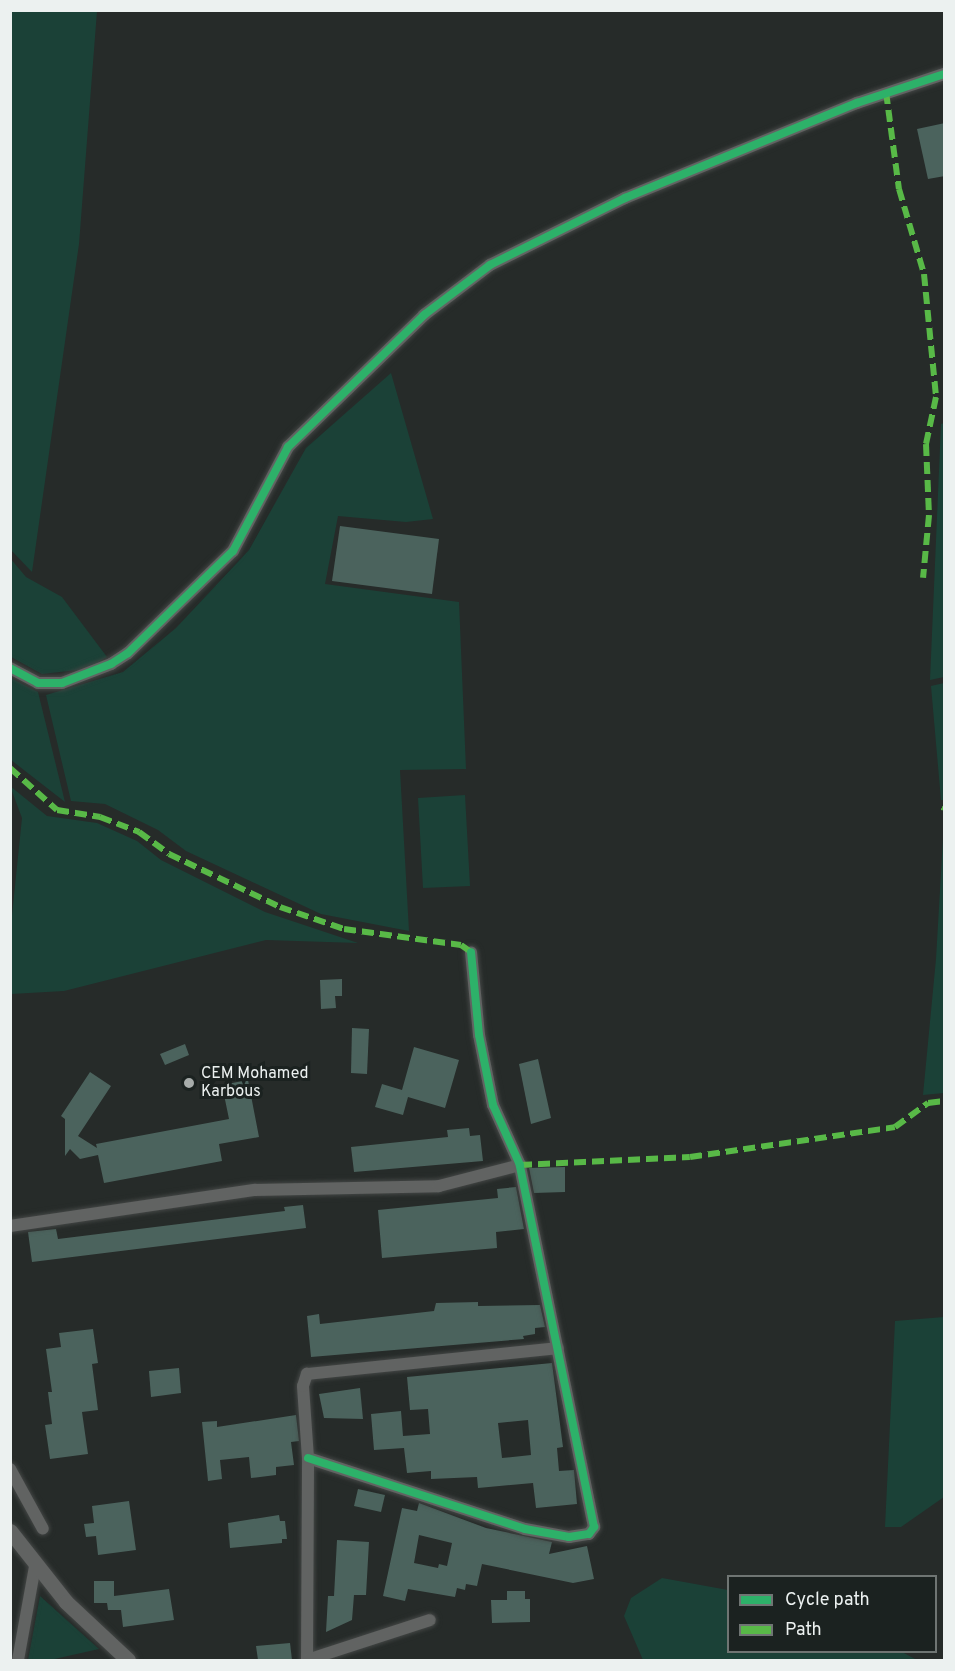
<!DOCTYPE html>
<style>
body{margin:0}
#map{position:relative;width:955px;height:1671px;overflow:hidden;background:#262b29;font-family:Overpass,sans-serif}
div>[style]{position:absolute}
.green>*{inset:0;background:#1b4137}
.building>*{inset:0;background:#4b635d}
.roads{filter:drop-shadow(0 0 2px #434645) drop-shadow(0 0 2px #434645)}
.minor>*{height:12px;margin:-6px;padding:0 6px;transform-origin:6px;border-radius:6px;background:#616362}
.tertiary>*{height:15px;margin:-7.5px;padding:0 7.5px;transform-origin:7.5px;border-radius:7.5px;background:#616362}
.quiet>*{height:6px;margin-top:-3px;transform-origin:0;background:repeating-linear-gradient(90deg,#58b947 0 12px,transparent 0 18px)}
.cycleway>*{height:8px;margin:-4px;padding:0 4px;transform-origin:4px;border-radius:4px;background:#2db169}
.dots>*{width:16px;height:16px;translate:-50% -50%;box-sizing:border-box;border:3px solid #1b2220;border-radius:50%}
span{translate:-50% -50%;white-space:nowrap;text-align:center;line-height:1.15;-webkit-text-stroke:6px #1b2220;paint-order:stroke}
.poi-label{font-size:16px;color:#ecf1f0}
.left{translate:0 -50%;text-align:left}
.frame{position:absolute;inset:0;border:12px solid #ecf1f0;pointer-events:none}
.legend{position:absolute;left:727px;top:1575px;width:210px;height:78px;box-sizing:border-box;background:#1b2220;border:2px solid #6f7573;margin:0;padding:8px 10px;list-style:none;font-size:18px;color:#ecf1f0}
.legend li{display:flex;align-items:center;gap:12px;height:30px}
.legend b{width:30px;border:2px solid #6f7573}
</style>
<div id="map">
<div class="green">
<i style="clip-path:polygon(11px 10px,97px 11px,79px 244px,32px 572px,10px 549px)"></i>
<i style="clip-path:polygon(391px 373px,433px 519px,406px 522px,338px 516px,325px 584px,459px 602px,466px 769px,400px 770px,409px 931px,321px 914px,186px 851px,158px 830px,105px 804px,71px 801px,46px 695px,123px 672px,176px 628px,249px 550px,306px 448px)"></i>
<i style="clip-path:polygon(944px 423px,944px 677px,930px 680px,941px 424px)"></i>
<i style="clip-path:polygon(10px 558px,26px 577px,62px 597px,107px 657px,87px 669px,42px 674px,11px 657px)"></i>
<i style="clip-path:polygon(11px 678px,38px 692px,65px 802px,11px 760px)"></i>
<i style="clip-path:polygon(944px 683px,944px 800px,941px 800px,931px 686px)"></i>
<i style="clip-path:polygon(10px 786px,47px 816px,97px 823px,137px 841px,161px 860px,265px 912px,358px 943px,266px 940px,64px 991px,11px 994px,11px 925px,22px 818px)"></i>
<i style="clip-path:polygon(465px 795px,470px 886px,423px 888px,418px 798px)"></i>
<i style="clip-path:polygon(944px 821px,944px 1093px,923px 1095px,936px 959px)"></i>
<i style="clip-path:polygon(944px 1317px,944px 1497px,901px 1527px,885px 1527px,895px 1321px)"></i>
<i style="clip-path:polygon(662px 1578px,728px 1590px,728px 1652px,902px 1652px,917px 1660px,643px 1660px,624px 1616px,631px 1598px)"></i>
<i style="clip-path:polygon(40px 1596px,99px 1649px,50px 1660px,28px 1660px)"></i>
</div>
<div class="building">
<i style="clip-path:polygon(945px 123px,945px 176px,928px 179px,917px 129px)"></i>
<i style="clip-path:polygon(340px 526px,439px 539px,432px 594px,332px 581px)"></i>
<i style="clip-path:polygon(342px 979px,342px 996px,335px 996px,336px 1008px,321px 1009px,320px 980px)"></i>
<i style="clip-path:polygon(352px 1028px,369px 1029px,367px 1074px,351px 1073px)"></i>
<i style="clip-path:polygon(185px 1044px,189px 1055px,165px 1065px,160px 1054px)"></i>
<i style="clip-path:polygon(414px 1047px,459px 1060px,445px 1108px,408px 1097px,403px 1115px,375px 1107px,382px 1084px,402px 1090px)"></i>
<i style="clip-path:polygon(538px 1059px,551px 1118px,531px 1124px,519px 1064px)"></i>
<i style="clip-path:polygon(90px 1072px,111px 1086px,78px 1136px,97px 1148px,96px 1144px,229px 1119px,222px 1085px,248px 1080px,259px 1137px,219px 1144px,222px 1161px,104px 1183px,98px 1155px,80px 1159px,70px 1149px,65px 1156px,65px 1119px,61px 1116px)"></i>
<i style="clip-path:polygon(469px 1128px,470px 1136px,480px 1135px,483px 1161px,354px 1172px,351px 1147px,448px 1137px,447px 1130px)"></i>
<i style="clip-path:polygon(565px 1167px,565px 1192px,534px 1193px,529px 1168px)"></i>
<i style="clip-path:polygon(516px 1187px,524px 1229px,496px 1232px,497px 1248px,382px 1258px,378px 1210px,498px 1198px,497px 1189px)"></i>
<i style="clip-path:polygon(303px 1205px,306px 1228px,32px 1262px,28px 1232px,56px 1229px,58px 1239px,285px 1211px,284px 1207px)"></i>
<i style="clip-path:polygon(478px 1302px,478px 1306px,540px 1305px,545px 1327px,535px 1328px,535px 1334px,523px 1336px,524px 1339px,311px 1357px,307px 1316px,319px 1314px,320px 1324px,434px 1311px,436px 1303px)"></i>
<i style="clip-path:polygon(93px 1329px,98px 1363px,92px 1364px,98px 1410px,82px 1412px,88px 1454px,50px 1459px,45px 1425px,52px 1424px,48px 1392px,52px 1392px,46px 1349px,61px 1347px,59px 1333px)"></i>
<i style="clip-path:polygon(evenodd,552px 1363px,563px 1447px,557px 1448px,559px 1471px,574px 1470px,577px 1504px,536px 1508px,533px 1483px,478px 1488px,477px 1477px,431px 1479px,431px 1471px,407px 1473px,404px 1448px,374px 1450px,371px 1414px,401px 1411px,403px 1436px,430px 1434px,428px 1409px,410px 1410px,407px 1377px,552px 1363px,528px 1420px,531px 1455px,502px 1458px,498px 1423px,528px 1420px)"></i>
<i style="clip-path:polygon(179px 1368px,181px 1393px,151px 1397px,149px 1371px)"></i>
<i style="clip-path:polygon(360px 1388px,363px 1419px,324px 1418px,319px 1394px)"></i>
<i style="clip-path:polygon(296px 1415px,299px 1441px,291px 1442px,294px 1465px,276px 1467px,276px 1475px,251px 1478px,249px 1457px,220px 1460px,222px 1479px,208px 1481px,202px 1422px,217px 1421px,217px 1427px)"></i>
<i style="clip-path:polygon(358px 1489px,385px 1495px,381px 1512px,354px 1506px)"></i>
<i style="clip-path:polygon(129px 1501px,136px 1550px,98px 1555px,96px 1536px,86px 1537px,84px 1524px,94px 1523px,92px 1506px)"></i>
<i style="clip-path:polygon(evenodd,419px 1503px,486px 1528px,552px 1542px,549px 1554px,587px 1546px,594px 1579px,573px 1583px,482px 1564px,477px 1586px,466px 1584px,465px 1590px,457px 1588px,455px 1597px,408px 1589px,405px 1601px,383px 1596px,402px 1508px,417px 1511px,419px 1503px,419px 1535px,452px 1543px,447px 1566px,439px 1564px,438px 1568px,414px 1563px,419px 1535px)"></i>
<i style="clip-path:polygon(279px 1515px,280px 1521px,285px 1521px,287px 1539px,282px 1539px,282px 1543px,230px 1548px,228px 1523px)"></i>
<i style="clip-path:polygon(337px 1540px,369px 1542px,366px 1595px,354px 1595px,352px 1620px,326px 1632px,328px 1596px,334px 1596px)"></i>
<i style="clip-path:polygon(94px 1581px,114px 1581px,114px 1596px,169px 1589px,174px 1620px,123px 1627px,121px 1610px,108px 1610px,107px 1603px,94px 1603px)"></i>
<i style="clip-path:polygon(507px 1591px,525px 1591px,525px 1599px,530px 1599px,530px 1622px,492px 1623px,491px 1600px,507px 1600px)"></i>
<i style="clip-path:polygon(290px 1643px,292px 1660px,258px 1660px,256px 1646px)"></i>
</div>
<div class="roads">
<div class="minor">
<i style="left:10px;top:668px;width:32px;rotate:28deg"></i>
<i style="left:38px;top:683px;width:24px"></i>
<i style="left:62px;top:683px;width:53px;rotate:-21.2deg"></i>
<i style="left:111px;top:664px;width:20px;rotate:-33deg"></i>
<i style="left:128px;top:653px;width:146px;rotate:-44.2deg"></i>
<i style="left:233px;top:551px;width:118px;rotate:-62.1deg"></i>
<i style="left:288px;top:447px;width:190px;rotate:-44.1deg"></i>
<i style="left:424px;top:315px;width:83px;rotate:-37.1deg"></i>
<i style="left:490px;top:265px;width:151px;rotate:-26.4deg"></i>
<i style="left:625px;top:198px;width:251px;rotate:-22.3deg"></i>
<i style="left:857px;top:103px;width:92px;rotate:-18.4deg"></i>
<i style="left:10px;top:1226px;width:248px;rotate:-8.4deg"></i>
<i style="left:255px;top:1190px;width:184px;rotate:-1.2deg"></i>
<i style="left:439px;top:1186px;width:84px;rotate:-14.5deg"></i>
<i style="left:308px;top:1458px;width:228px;rotate:18.1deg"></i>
<i style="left:525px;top:1529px;width:45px;rotate:10.3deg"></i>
<i style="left:569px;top:1537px;width:20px;rotate:-9deg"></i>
<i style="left:589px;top:1534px;width:9px;rotate:-54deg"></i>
<i style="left:594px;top:1527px;width:369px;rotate:-101.6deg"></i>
<i style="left:520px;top:1165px;width:66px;rotate:-114.2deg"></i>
<i style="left:493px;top:1105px;width:71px;rotate:-101.3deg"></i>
<i style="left:479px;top:1035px;width:83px;rotate:-95.5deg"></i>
<i style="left:10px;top:1469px;width:68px;rotate:61.2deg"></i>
<i style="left:18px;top:1660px;width:96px;rotate:-79.7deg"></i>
<i style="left:307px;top:1660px;width:202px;rotate:-89.7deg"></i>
<i style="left:308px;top:1458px;width:72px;rotate:-94deg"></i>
<i style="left:303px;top:1386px;width:13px;rotate:-72deg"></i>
<i style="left:307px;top:1374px;width:252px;rotate:-5.9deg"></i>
<i style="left:307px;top:1660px;width:129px;rotate:-18deg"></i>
</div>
<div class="tertiary">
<i style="left:10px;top:1531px;width:90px;rotate:51.7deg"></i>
<i style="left:66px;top:1602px;width:85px;rotate:43.1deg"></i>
</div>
</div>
<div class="quiet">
<i style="left:886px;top:92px;width:98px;rotate:82.4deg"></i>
<i style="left:899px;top:189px;width:89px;rotate:73.6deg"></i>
<i style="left:924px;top:274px;width:124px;rotate:84.4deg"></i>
<i style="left:936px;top:397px;width:48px;rotate:102deg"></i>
<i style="left:926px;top:444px;width:71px;rotate:87.6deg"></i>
<i style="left:929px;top:515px;width:63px;rotate:95.4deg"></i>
<i style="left:10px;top:768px;width:63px;rotate:41.8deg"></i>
<i style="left:57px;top:810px;width:44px;rotate:9.2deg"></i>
<i style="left:100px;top:817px;width:42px;rotate:21deg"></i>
<i style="left:139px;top:832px;width:37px;rotate:36deg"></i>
<i style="left:169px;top:854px;width:123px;rotate:25.5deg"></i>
<i style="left:280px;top:907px;width:68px;rotate:19deg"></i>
<i style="left:344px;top:929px;width:118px;rotate:7.8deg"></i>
<i style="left:461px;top:945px;width:12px;rotate:35deg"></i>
<i style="left:942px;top:807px;width:2px;rotate:27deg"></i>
<i style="left:520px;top:1165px;width:170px;rotate:-2.7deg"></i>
<i style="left:690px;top:1157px;width:207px;rotate:-8.3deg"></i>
<i style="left:895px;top:1127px;width:41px;rotate:-36deg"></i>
<i style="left:928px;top:1103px;width:16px;rotate:-7deg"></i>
</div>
<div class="cycleway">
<i style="left:10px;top:668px;width:32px;rotate:28deg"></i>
<i style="left:38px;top:683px;width:24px"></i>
<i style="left:62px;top:683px;width:53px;rotate:-21.2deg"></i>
<i style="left:111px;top:664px;width:20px;rotate:-33deg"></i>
<i style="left:128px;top:653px;width:146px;rotate:-44.2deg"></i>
<i style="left:233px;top:551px;width:118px;rotate:-62.1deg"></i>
<i style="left:288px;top:447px;width:190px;rotate:-44.1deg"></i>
<i style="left:424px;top:315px;width:83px;rotate:-37.1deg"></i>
<i style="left:490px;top:265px;width:151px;rotate:-26.4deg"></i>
<i style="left:625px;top:198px;width:251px;rotate:-22.3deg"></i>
<i style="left:857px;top:103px;width:92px;rotate:-18.4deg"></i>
<i style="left:308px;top:1458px;width:228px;rotate:18.1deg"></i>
<i style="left:525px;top:1529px;width:45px;rotate:10.3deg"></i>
<i style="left:569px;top:1537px;width:20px;rotate:-9deg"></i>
<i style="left:589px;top:1534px;width:9px;rotate:-54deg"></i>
<i style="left:594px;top:1527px;width:369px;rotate:-101.6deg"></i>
<i style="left:520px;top:1165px;width:66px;rotate:-114.2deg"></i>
<i style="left:493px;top:1105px;width:71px;rotate:-101.3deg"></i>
<i style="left:479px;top:1035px;width:83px;rotate:-95.5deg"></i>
</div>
<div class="dots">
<i style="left:189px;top:1083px;background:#a7acaa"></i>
</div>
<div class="poi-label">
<span class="left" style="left:201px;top:1083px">CEM Mohamed<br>Karbous</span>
</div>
<div class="frame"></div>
<ul class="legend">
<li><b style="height:8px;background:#2db169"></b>Cycle path</li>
<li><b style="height:8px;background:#58b947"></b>Path</li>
</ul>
</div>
